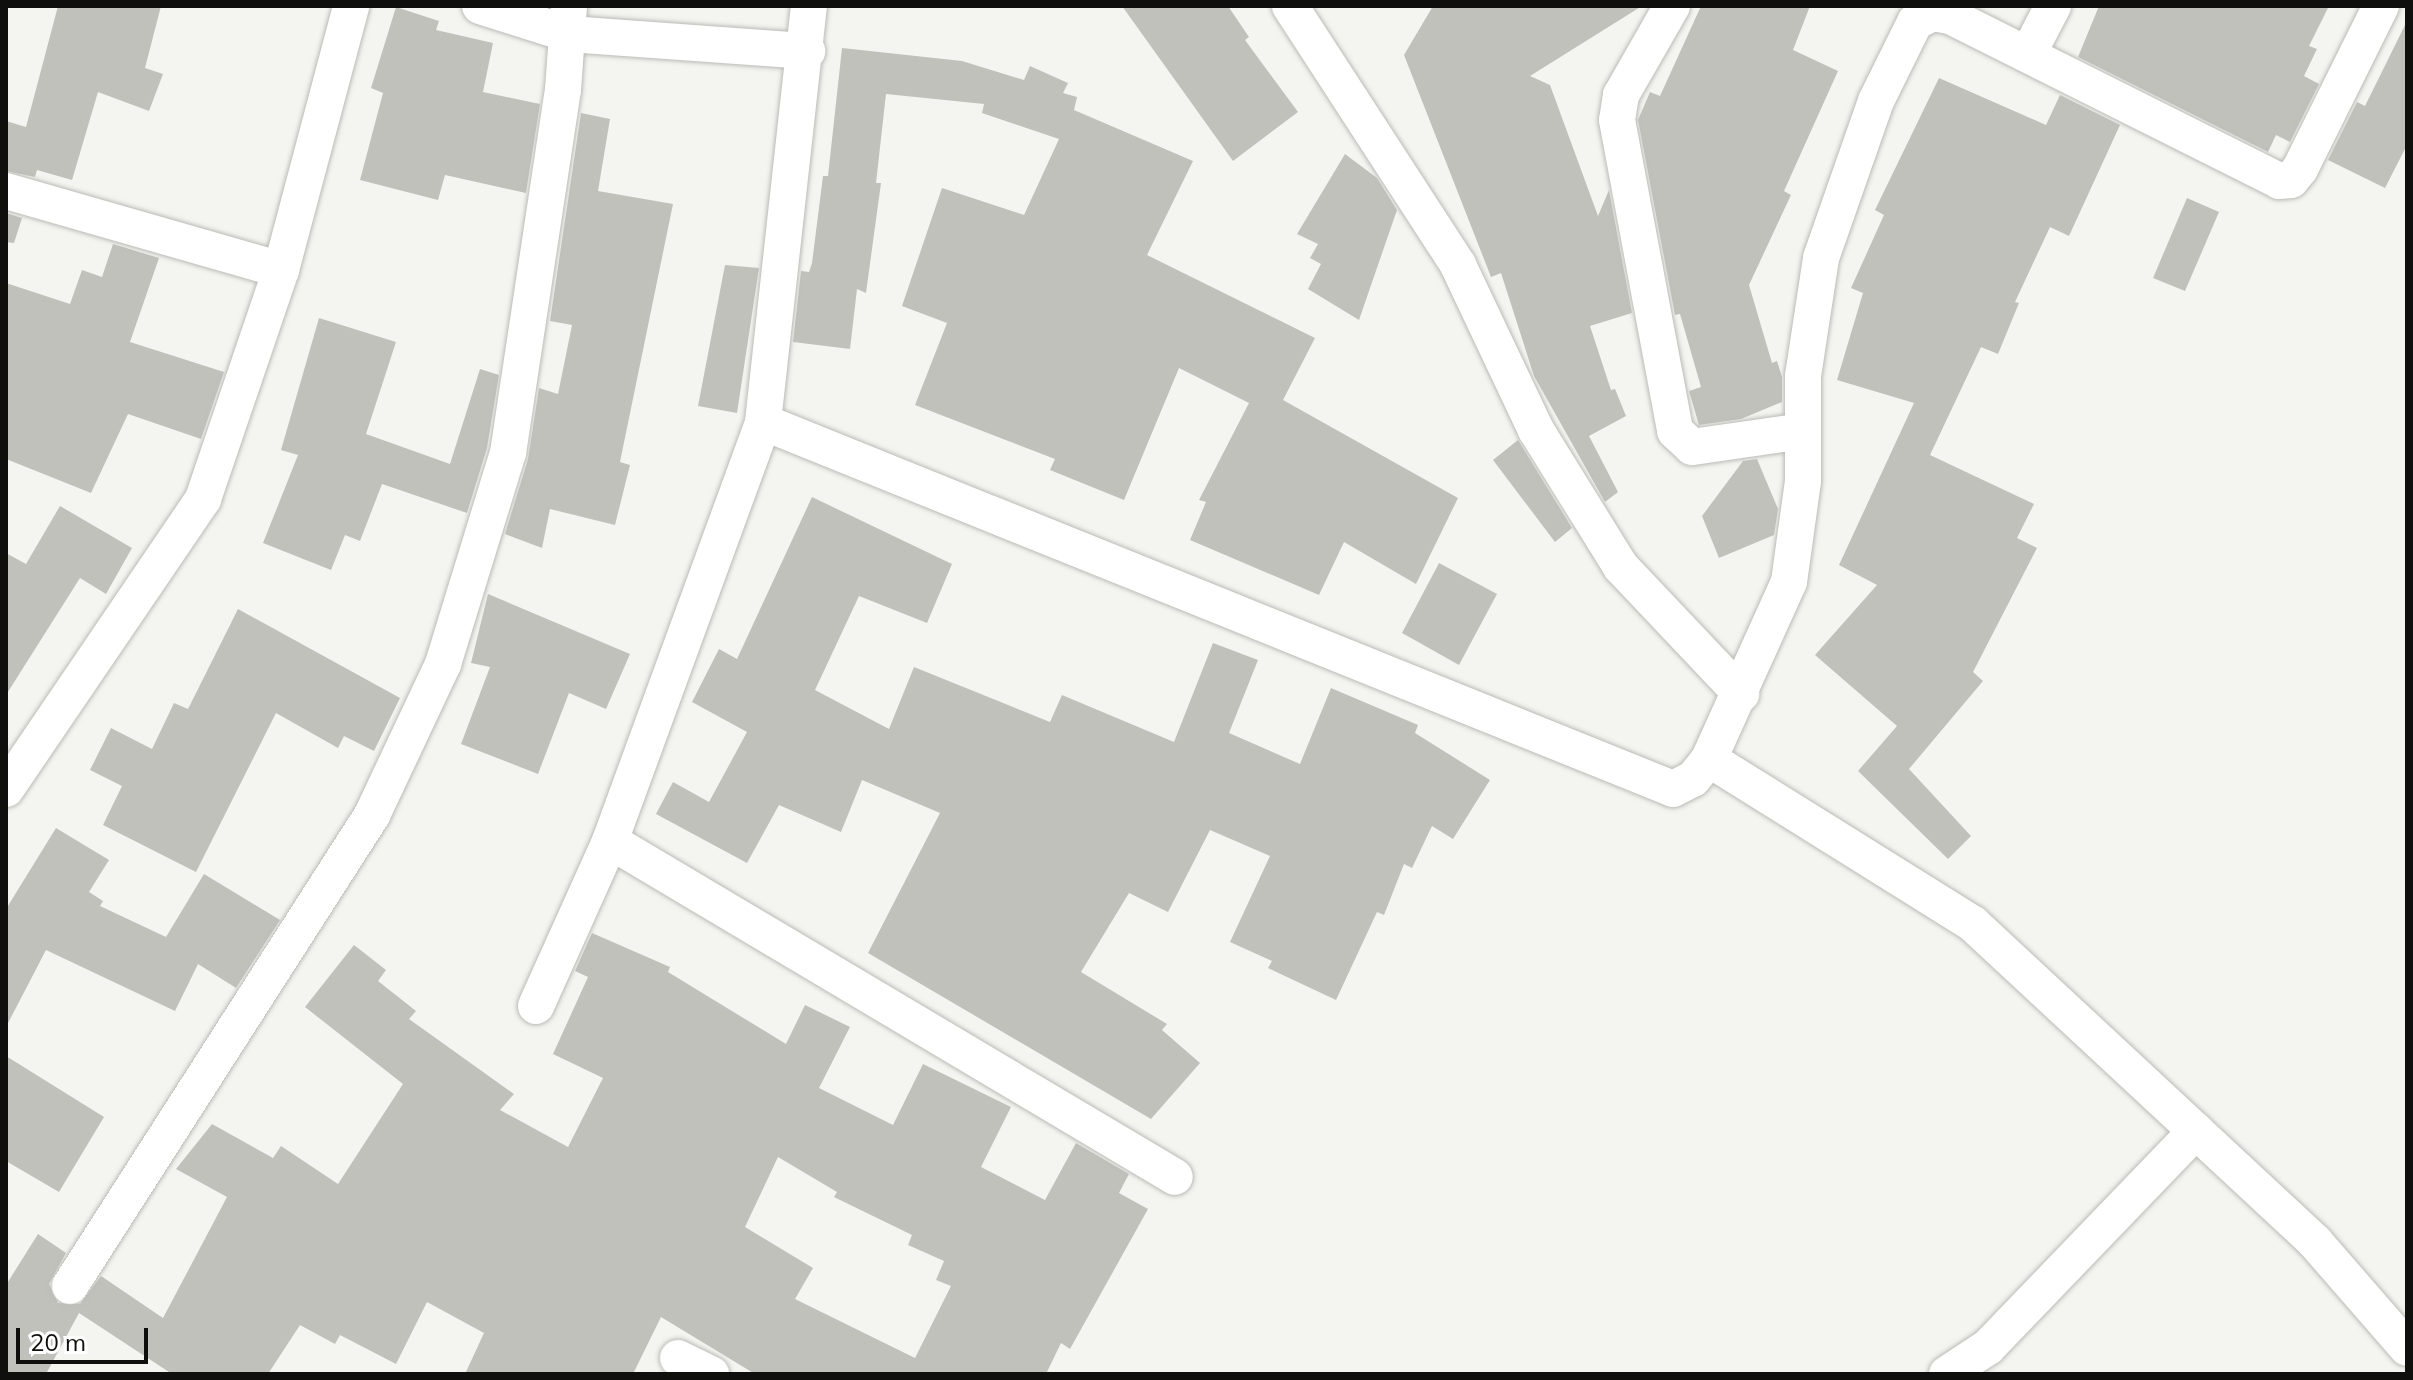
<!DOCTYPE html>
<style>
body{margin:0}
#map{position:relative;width:2413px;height:1380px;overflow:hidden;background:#f4f5f0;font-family:Mulish,sans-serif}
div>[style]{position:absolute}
.building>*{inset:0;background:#c1c1bc}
.roads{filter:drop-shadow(0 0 2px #babbb6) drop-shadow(0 0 2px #babbb6)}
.street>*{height:36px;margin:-18px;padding:0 18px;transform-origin:18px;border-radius:18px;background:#fff}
span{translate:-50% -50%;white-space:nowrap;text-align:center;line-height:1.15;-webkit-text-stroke:6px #fff;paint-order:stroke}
.frame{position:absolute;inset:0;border:8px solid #0f0f0d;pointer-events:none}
.scale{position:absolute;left:16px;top:1328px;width:132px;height:36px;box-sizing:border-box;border:4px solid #0f0f0d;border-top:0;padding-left:10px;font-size:24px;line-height:28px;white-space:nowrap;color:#0f0f0d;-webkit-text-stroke:6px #fff;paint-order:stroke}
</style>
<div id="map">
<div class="building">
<i style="clip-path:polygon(58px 6px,161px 6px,145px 68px,163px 74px,149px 111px,98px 92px,72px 180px,37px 170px,35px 177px,6px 171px,6px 121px,26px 127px)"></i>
<i style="clip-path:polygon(1122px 6px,1228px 6px,1249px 37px,1245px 40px,1298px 112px,1233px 161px)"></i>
<i style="clip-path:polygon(1433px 6px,1642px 6px,1530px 76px,1550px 85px,1598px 216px,1609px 190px,1632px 313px,1590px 326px,1611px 390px,1615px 389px,1626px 416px,1589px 436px,1618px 492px,1605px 502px,1534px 376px,1501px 273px,1491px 277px,1404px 55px)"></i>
<i style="clip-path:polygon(1701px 6px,1810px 6px,1793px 50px,1838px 71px,1784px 191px,1791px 195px,1749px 285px,1772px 363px,1777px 361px,1782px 377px,1782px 402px,1741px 419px,1699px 425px,1689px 391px,1701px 387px,1680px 314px,1675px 315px,1638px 120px,1650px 92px,1660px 96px)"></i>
<i style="clip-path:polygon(2099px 6px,2329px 6px,2309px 46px,2317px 49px,2304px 76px,2319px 84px,2290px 142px,2276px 135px,2268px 152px,2078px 57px)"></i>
<i style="clip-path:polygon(396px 7px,439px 21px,436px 30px,493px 43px,483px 92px,540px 104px,526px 193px,445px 175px,438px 200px,360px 180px,383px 93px,371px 88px)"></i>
<i style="clip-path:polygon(2407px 21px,2407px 145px,2385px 188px,2328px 160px,2357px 102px,2365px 106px)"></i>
<i style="clip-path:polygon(842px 48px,962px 61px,1024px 80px,1030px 66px,1068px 83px,1063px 93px,1077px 97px,1074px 110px,1193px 161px,1147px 255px,1315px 338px,1283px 400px,1458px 498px,1416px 584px,1344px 542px,1319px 595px,1190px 540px,1206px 502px,1199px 500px,1249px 403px,1179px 368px,1124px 500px,1050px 470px,1055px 459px,915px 405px,947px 323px,902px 306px,942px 188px,1024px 215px,1059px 139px,982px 113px,984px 104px,886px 94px,876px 183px,881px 183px,866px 293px,857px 289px,850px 349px,793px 342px,801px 271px,809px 272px,812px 263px,823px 176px,828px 176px)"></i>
<i style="clip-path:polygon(1939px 78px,2046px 125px,2060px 95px,2120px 125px,2069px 236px,2050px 227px,2015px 302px,2019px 303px,1998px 354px,1981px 347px,1930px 455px,2034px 504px,2017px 538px,2037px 548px,1973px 672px,1983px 681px,1909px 769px,1971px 836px,1948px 859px,1858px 771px,1897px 726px,1815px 655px,1877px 585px,1839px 565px,1914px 403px,1837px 380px,1863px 293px,1851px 288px,1884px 215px,1875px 210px)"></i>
<i style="clip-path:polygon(581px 113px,610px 119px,598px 191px,673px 204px,620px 462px,630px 465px,615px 525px,550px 509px,542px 548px,505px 534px,528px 459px,539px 388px,558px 394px,572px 325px,550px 321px)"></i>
<i style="clip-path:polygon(1345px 154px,1377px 178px,1397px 210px,1359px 320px,1308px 289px,1321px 264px,1310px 258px,1318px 244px,1297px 234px)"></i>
<i style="clip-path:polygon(2187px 198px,2219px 212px,2185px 291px,2153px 278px)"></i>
<i style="clip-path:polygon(6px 213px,22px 218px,14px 243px,6px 242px)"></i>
<i style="clip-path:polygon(113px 244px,159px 258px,130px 342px,224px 372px,201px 439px,128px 414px,91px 493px,6px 459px,6px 283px,70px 304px,82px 270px,102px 277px)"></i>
<i style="clip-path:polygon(725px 265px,759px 268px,737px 413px,698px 406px)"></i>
<i style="clip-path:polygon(319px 318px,396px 342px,366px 434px,450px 464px,480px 369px,499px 375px,487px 448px,467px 513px,382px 484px,360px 541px,345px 535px,331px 570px,263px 543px,298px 455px,281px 450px)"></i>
<i style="clip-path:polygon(1518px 440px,1572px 528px,1555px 542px,1493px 460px)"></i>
<i style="clip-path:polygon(1757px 459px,1778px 509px,1774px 535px,1719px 558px,1702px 516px,1743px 461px)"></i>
<i style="clip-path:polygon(812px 497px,952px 564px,927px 623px,859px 596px,815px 690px,889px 729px,914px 667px,1050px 722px,1062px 695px,1174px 742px,1213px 643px,1258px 660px,1229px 733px,1300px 764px,1331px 688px,1418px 725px,1415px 733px,1490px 780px,1453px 839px,1432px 826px,1412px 868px,1404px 864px,1384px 915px,1377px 912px,1336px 1000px,1268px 968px,1272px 961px,1230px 942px,1270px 856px,1210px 830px,1168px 912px,1129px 893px,1081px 972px,1167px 1024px,1162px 1030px,1200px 1063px,1151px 1119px,868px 953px,940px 813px,862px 780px,841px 832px,779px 805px,747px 863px,656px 814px,673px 782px,709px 802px,747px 732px,692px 702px,719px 649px,737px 659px)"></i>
<i style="clip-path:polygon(60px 506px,132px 548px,106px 594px,80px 578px,6px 695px,6px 553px,26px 564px)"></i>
<i style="clip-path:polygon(1439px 563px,1497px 594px,1459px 665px,1402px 633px)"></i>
<i style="clip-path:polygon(488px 594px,630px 654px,606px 709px,569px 693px,538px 774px,461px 744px,490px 667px,471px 663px)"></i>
<i style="clip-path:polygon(238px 609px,400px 698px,374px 751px,344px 736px,338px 748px,276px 713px,196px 872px,103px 825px,122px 786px,90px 770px,111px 728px,152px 749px,174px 703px,188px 709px)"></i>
<i style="clip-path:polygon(56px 828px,109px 860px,89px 892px,103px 901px,100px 906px,166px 937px,204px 874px,280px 920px,236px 988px,198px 964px,175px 1011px,46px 950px,6px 1027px,6px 909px)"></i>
<i style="clip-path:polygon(evenodd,592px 933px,670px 967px,668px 972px,786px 1044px,805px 1005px,850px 1027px,819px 1088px,893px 1125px,923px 1064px,1011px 1107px,981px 1167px,1045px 1200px,1076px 1143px,1129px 1174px,1119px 1193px,1148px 1209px,1070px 1349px,1061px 1343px,1046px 1374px,755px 1374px,661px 1317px,633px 1374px,465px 1374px,484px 1333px,427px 1302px,396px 1364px,340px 1335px,335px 1344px,300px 1325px,268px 1374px,172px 1374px,79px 1313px,46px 1374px,6px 1374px,6px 1285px,38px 1234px,66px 1253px,49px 1284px,58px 1303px,80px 1304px,101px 1276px,163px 1318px,227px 1197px,176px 1169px,212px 1124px,273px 1158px,281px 1146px,338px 1184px,403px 1084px,305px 1007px,354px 945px,386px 970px,378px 981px,416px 1011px,409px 1019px,514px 1094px,500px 1110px,568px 1147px,603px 1078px,553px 1054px,588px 977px,575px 971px,592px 933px,778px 1157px,837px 1192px,834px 1197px,912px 1235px,908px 1245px,944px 1261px,936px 1280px,951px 1286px,915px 1358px,795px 1299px,813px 1268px,745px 1227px,778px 1157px)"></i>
<i style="clip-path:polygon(6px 1056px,104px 1117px,59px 1192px,6px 1161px)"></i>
</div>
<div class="roads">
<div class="street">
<i style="left:480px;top:6px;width:93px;rotate:17.5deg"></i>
<i style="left:569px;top:34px;width:239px;rotate:4.1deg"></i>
<i style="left:1290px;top:6px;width:309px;rotate:57deg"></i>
<i style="left:1458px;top:265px;width:183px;rotate:64.7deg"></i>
<i style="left:1536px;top:430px;width:161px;rotate:58.2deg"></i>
<i style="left:1621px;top:567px;width:175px;rotate:46.6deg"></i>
<i style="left:1672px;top:6px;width:103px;rotate:119.8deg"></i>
<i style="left:1621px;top:95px;width:25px;rotate:99deg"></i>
<i style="left:1617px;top:120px;width:316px;rotate:79.4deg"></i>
<i style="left:1675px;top:431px;width:23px;rotate:43deg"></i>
<i style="left:1692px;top:447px;width:112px;rotate:-8.2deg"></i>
<i style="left:2028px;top:54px;width:54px;rotate:-62.5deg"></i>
<i style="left:6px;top:191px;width:286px;rotate:16deg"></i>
<i style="left:763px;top:422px;width:981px;rotate:21.96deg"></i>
<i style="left:1673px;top:789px;width:22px;rotate:-27deg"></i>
<i style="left:1693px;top:779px;width:26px;rotate:-51deg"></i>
<i style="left:1709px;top:759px;width:194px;rotate:-65.7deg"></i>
<i style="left:1789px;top:582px;width:102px;rotate:-82.1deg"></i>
<i style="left:1803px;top:481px;width:105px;rotate:-90deg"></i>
<i style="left:1803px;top:376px;width:119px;rotate:-81.3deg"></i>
<i style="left:1821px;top:258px;width:166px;rotate:-70.7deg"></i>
<i style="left:1876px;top:101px;width:88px;rotate:-63.7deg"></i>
<i style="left:1915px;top:22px;width:20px;rotate:-27deg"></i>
<i style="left:1933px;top:13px;width:17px;rotate:10deg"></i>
<i style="left:1950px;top:16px;width:368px;rotate:26.6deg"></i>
<i style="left:2279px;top:181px;width:12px;rotate:-5deg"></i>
<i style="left:2291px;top:180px;width:14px;rotate:-51deg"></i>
<i style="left:2300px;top:169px;width:182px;rotate:-63.6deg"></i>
<i style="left:1709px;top:759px;width:311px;rotate:32deg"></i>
<i style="left:1973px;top:924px;width:467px;rotate:42.9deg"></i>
<i style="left:2315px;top:1242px;width:140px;rotate:49deg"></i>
<i style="left:6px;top:789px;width:351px;rotate:-55.8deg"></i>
<i style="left:203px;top:499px;width:242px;rotate:-71.2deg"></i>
<i style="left:281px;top:270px;width:273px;rotate:-75.1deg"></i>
<i style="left:610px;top:841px;width:657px;rotate:30.74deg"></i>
<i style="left:536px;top:1006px;width:181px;rotate:-65.8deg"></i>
<i style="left:610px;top:841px;width:446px;rotate:-69.9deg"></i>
<i style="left:763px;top:422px;width:419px;rotate:-83.7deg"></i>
<i style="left:70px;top:1286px;width:560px;rotate:-57.33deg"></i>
<i style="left:372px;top:815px;width:167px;rotate:-64.8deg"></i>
<i style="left:443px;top:664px;width:221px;rotate:-72.9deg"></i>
<i style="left:508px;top:453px;width:367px;rotate:-81.4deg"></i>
<i style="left:563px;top:90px;width:84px;rotate:-85.9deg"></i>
<i style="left:678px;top:1358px;width:37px;rotate:26deg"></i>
<i style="left:1947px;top:1374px;width:49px;rotate:-33.4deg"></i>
<i style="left:1988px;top:1347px;width:300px;rotate:-46.1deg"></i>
</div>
</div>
<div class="frame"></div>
<div class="scale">20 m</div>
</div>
